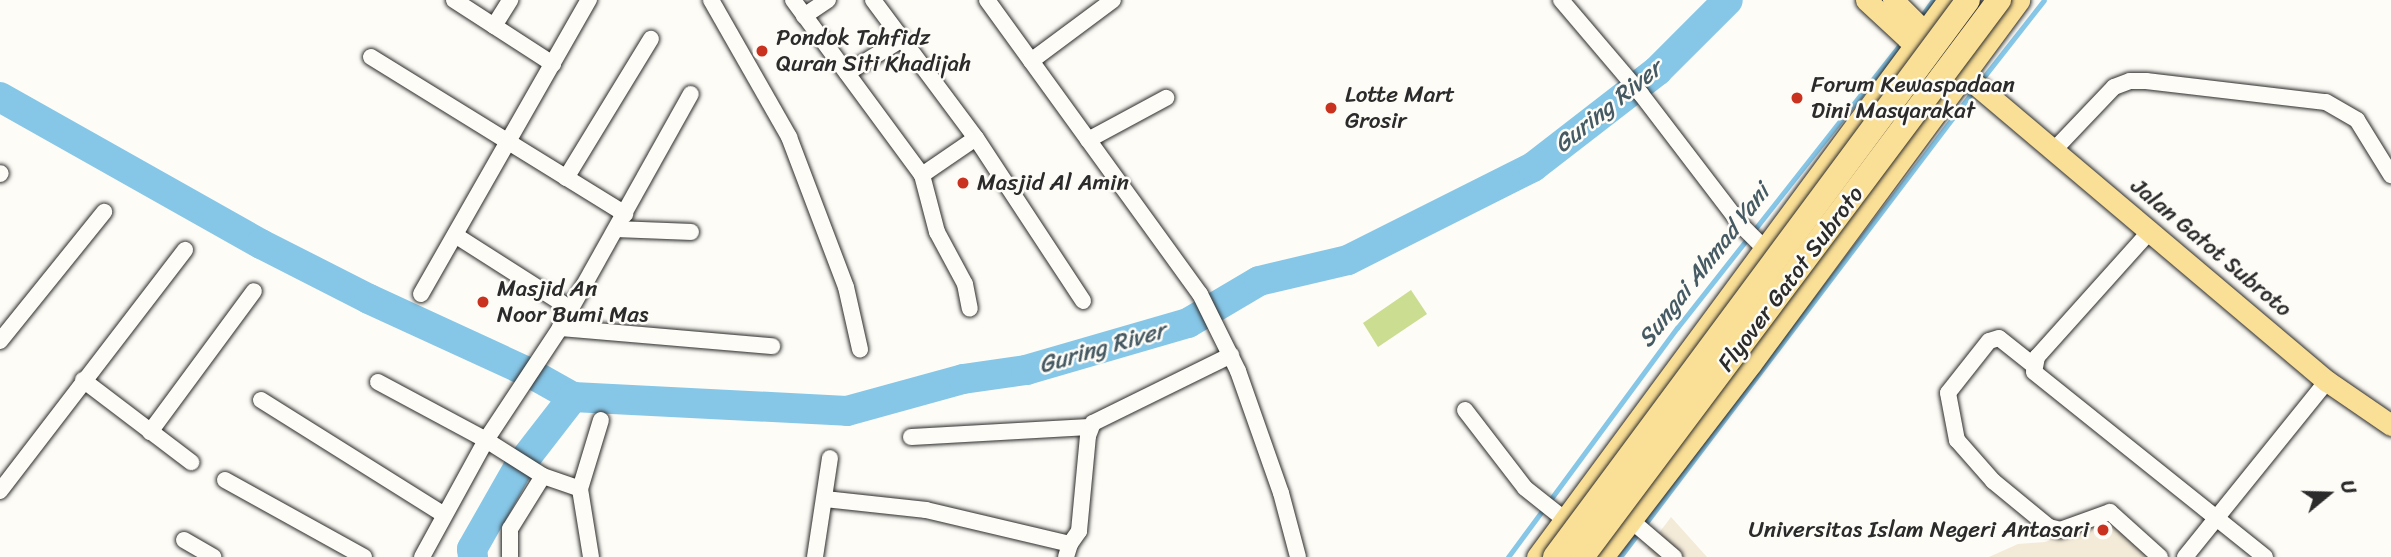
<!DOCTYPE html>
<style>
body{margin:0}
#map{position:relative;width:2391px;height:557px;overflow:hidden;background:#fdfcf7;font-family:Sriracha,sans-serif}
div>[style]{position:absolute}
.built>*{inset:0;background:#f3ead8}
.green>*{inset:0;background:#cadd91}
.stream>*{height:5px;margin:-2.5px;padding:0 2.5px;transform-origin:2.5px;border-radius:2.5px;background:#86c6e7}
.river>*{height:30px;margin:-15px;padding:0 15px;transform-origin:15px;border-radius:15px;background:#86c6e7}
.roads{filter:drop-shadow(0 0 2px #2b2b2b) drop-shadow(0 0 2px #2b2b2b)}
.minor>*{height:16px;margin:-8px;padding:0 8px;transform-origin:8px;border-radius:8px;background:#fdfcf7}
.major>*{height:21px;margin:-10.5px;padding:0 10.5px;transform-origin:10.5px;border-radius:10.5px;background:#fadf96}
.bridges{filter:drop-shadow(0 0 2px #2b2b2b) drop-shadow(0 0 2px #2b2b2b)}
.highway-bridge>*{height:24px;margin:-12px;padding:0 12px;transform-origin:12px;border-radius:12px;background:#fadf96}
.dots>*{width:19px;height:19px;translate:-50% -50%;box-sizing:border-box;border:4px solid #fdfcf7;border-radius:50%}
span{translate:-50% -50%;white-space:nowrap;text-align:center;line-height:1.15;-webkit-text-stroke:5px #fdfcf7;paint-order:stroke}
.poi-label{font-size:23px;color:#2b2b2b}
.left{translate:0 -50%;text-align:left}
.right{translate:-100% -50%;text-align:right}
.street-label{font-size:23px;color:#2b2b2b}
.water-label{font-size:24px;color:#465a63;font-style:italic}
.north{position:absolute;left:2293px;top:459px;width:70px;height:70px;-webkit-text-stroke:5px #fdfcf7;paint-order:stroke;rotate:71deg;font-size:19px;font-weight:700;line-height:28px;text-align:center;color:#2b2b2b}
.north::after{content:'';display:block;margin:auto;width:24px;height:32px;background:#2b2b2b;clip-path:polygon(50% 0,100% 100%,50% 72%,0 100%)}
</style>
<div id="map">
<div class="built">
<i style="clip-path:polygon(1671px 517px,1707px 557px,1656px 557px,1647px 549px)"></i>
<i style="clip-path:polygon(2114px 519px,2157px 557px,1989px 557px,2018px 544px,2045px 542px)"></i>
</div>
<div class="green">
<i style="clip-path:polygon(1411px 290px,1427px 314px,1378px 347px,1363px 323px)"></i>
</div>
<div class="stream">
<i style="left:1920px;top:18px;width:22px;rotate:-54deg"></i>
<i style="left:1979px;top:83px;width:105px;rotate:-51.9deg"></i>
<i style="left:1508px;top:557px;width:285px;rotate:-53.6deg"></i>
<i style="left:1677px;top:328px;width:367px;rotate:-51.8deg"></i>
<i style="left:1620px;top:557px;width:585px;rotate:-52.86deg"></i>
</div>
<div class="river">
<i style="left:0;top:97px;width:300px;rotate:29.4deg"></i>
<i style="left:261px;top:244px;width:121px;rotate:27deg"></i>
<i style="left:369px;top:299px;width:179px;rotate:24.7deg"></i>
<i style="left:532px;top:374px;width:47px;rotate:29.3deg"></i>
<i style="left:573px;top:397px;width:274px;rotate:2.9deg"></i>
<i style="left:847px;top:411px;width:120px;rotate:-15.4deg"></i>
<i style="left:963px;top:379px;width:64px;rotate:-8.1deg"></i>
<i style="left:1026px;top:370px;width:169px;rotate:-16.2deg"></i>
<i style="left:1188px;top:323px;width:82px;rotate:-30.6deg"></i>
<i style="left:1259px;top:281px;width:91px;rotate:-13.3deg"></i>
<i style="left:1348px;top:260px;width:207px;rotate:-26.7deg"></i>
<i style="left:1533px;top:167px;width:157px;rotate:-37.7deg"></i>
<i style="left:1657px;top:71px;width:100px;rotate:-45deg"></i>
<i style="left:473px;top:557px;width:8px;rotate:-97deg"></i>
<i style="left:472px;top:549px;width:93px;rotate:-60.4deg"></i>
<i style="left:518px;top:468px;width:90px;rotate:-52.2deg"></i>
</div>
<div class="roads">
<div class="minor">
<i style="left:454px;top:0;width:118px;rotate:32.9deg"></i>
<i style="left:711px;top:0;width:158px;rotate:60.3deg"></i>
<i style="left:789px;top:137px;width:160px;rotate:69.2deg"></i>
<i style="left:846px;top:287px;width:64px;rotate:77.3deg"></i>
<i style="left:793px;top:0;width:217px;rotate:53.6deg"></i>
<i style="left:922px;top:175px;width:59px;rotate:75.3deg"></i>
<i style="left:937px;top:232px;width:59px;rotate:61.7deg"></i>
<i style="left:965px;top:284px;width:25px;rotate:79deg"></i>
<i style="left:873px;top:0;width:172px;rotate:53.3deg"></i>
<i style="left:976px;top:138px;width:195px;rotate:56.7deg"></i>
<i style="left:987px;top:0;width:363px;rotate:54.1deg"></i>
<i style="left:1200px;top:294px;width:86px;rotate:63.7deg"></i>
<i style="left:1238px;top:371px;width:129px;rotate:70.6deg"></i>
<i style="left:1281px;top:493px;width:66px;rotate:75.1deg"></i>
<i style="left:1561px;top:0;width:123px;rotate:49.6deg"></i>
<i style="left:1641px;top:94px;width:165px;rotate:52.6deg"></i>
<i style="left:1741px;top:225px;width:31px;rotate:45deg"></i>
<i style="left:804px;top:16px;width:29px;rotate:-34deg"></i>
<i style="left:494px;top:26px;width:31px;rotate:-58deg"></i>
<i style="left:371px;top:57px;width:299px;rotate:31.7deg"></i>
<i style="left:1031px;top:61px;width:102px;rotate:-36.6deg"></i>
<i style="left:847px;top:73px;width:65px;rotate:-31.7deg"></i>
<i style="left:1088px;top:140px;width:89px;rotate:-28.3deg"></i>
<i style="left:2054px;top:150px;width:87px;rotate:-46.4deg"></i>
<i style="left:2114px;top:87px;width:17px;rotate:-21deg"></i>
<i style="left:2130px;top:81px;width:16px"></i>
<i style="left:2146px;top:81px;width:181px;rotate:6.7deg"></i>
<i style="left:2326px;top:102px;width:36px;rotate:30deg"></i>
<i style="left:2357px;top:120px;width:65px;rotate:58.3deg"></i>
<i style="left:0;top:174px;width:1px;rotate:-45deg"></i>
<i style="left:922px;top:175px;width:65px;rotate:-34.4deg"></i>
<i style="left:566px;top:178px;width:163px;rotate:-58.6deg"></i>
<i style="left:617px;top:229px;width:74px;rotate:2.3deg"></i>
<i style="left:2151px;top:230px;width:171px;rotate:131.9deg"></i>
<i style="left:2037px;top:357px;width:15px;rotate:101deg"></i>
<i style="left:2034px;top:372px;width:296px;rotate:38.7deg"></i>
<i style="left:455px;top:235px;width:138px;rotate:32.5deg"></i>
<i style="left:421px;top:294px;width:339px;rotate:-60.3deg"></i>
<i style="left:560px;top:328px;width:213px;rotate:4.9deg"></i>
<i style="left:0;top:341px;width:166px;rotate:-51.1deg"></i>
<i style="left:2033px;top:365px;width:43px;rotate:-141.5deg"></i>
<i style="left:1999px;top:338px;width:10px;rotate:163deg"></i>
<i style="left:1989px;top:341px;width:66px;rotate:128.3deg"></i>
<i style="left:1948px;top:393px;width:48px;rotate:79.2deg"></i>
<i style="left:1957px;top:440px;width:55px;rotate:48.7deg"></i>
<i style="left:1993px;top:481px;width:72px;rotate:39.4deg"></i>
<i style="left:2049px;top:527px;width:11px;rotate:15deg"></i>
<i style="left:2060px;top:530px;width:53px;rotate:-19.8deg"></i>
<i style="left:2110px;top:512px;width:67px;rotate:42deg"></i>
<i style="left:83px;top:380px;width:136px;rotate:37.2deg"></i>
<i style="left:378px;top:382px;width:123px;rotate:28.2deg"></i>
<i style="left:486px;top:440px;width:67px;rotate:32.3deg"></i>
<i style="left:543px;top:476px;width:39px;rotate:19deg"></i>
<i style="left:261px;top:400px;width:216px;rotate:32.1deg"></i>
<i style="left:1465px;top:410px;width:98px;rotate:52.4deg"></i>
<i style="left:1525px;top:488px;width:50px;rotate:38.5deg"></i>
<i style="left:150px;top:432px;width:175px;rotate:-53.6deg"></i>
<i style="left:911px;top:437px;width:179px;rotate:-3.2deg"></i>
<i style="left:225px;top:480px;width:159px;rotate:29deg"></i>
<i style="left:0;top:491px;width:304px;rotate:-52.5deg"></i>
<i style="left:825px;top:499px;width:102px;rotate:6.2deg"></i>
<i style="left:926px;top:510px;width:148px;rotate:13.3deg"></i>
<i style="left:1633px;top:522px;width:54px;rotate:40.5deg"></i>
<i style="left:184px;top:540px;width:34px;rotate:30deg"></i>
<i style="left:422px;top:557px;width:133px;rotate:-61.3deg"></i>
<i style="left:486px;top:440px;width:134px;rotate:-56.5deg"></i>
<i style="left:560px;top:328px;width:268px;rotate:-60.8deg"></i>
<i style="left:510px;top:557px;width:28px;rotate:-90deg"></i>
<i style="left:510px;top:529px;width:62px;rotate:-58.1deg"></i>
<i style="left:591px;top:557px;width:69px;rotate:-99.2deg"></i>
<i style="left:580px;top:489px;width:72px;rotate:-73.1deg"></i>
<i style="left:815px;top:557px;width:100px;rotate:-81.4deg"></i>
<i style="left:1066px;top:557px;width:14px;rotate:-73deg"></i>
<i style="left:1070px;top:544px;width:16px;rotate:-55deg"></i>
<i style="left:1079px;top:531px;width:95px;rotate:-84.6deg"></i>
<i style="left:1088px;top:436px;width:14px;rotate:-69deg"></i>
<i style="left:1093px;top:423px;width:154px;rotate:-26.2deg"></i>
<i style="left:2185px;top:557px;width:226px;rotate:-51.1deg"></i>
</div>
<div class="major">
<i style="left:1866px;top:0;width:56px;rotate:42.8deg"></i>
<i style="left:1907px;top:38px;width:13px;rotate:4deg"></i>
<i style="left:1920px;top:39px;width:9px;rotate:41deg"></i>
<i style="left:1893px;top:0;width:35px;rotate:45deg"></i>
<i style="left:1918px;top:25px;width:14px;rotate:82deg"></i>
<i style="left:1955px;top:67px;width:487px;rotate:40.2deg"></i>
<i style="left:2327px;top:381px;width:78px;rotate:34.5deg"></i>
<i style="left:1537px;top:557px;width:692px;rotate:-53.58deg"></i>
<i style="left:1603px;top:557px;width:243px;rotate:-52.5deg"></i>
<i style="left:1751px;top:364px;width:452px;rotate:-53.6deg"></i>
</div>
</div>
<div class="bridges">
<div class="highway-bridge">
<i style="left:1555px;top:557px;width:693px;rotate:-53.44deg"></i>
<i style="left:1582px;top:557px;width:696px;rotate:-53.18deg"></i>
</div>
</div>
<div class="dots">
<i style="left:762px;top:51px;background:#c8321e"></i>
<i style="left:1797px;top:98px;background:#c8321e"></i>
<i style="left:1331px;top:108px;background:#c8321e"></i>
<i style="left:963px;top:183px;background:#c8321e"></i>
<i style="left:483px;top:302px;background:#c8321e"></i>
<i style="left:2103px;top:530px;background:#c8321e"></i>
</div>
<div class="poi-label">
<span class="left" style="left:776px;top:51px">Pondok Tahfidz<br>Quran Siti Khadijah</span>
<span class="left" style="left:1811px;top:98px">Forum Kewaspadaan<br>Dini Masyarakat</span>
<span class="left" style="left:1345px;top:108px">Lotte Mart<br>Grosir</span>
<span class="left" style="left:977px;top:183px">Masjid Al Amin</span>
<span class="left" style="left:497px;top:302px">Masjid An<br>Noor Bumi Mas</span>
<span class="right" style="left:2089px;top:530px">Universitas Islam Negeri Antasari</span>
</div>
<div class="street-label">
<span style="left:2211px;top:248px;rotate:40deg">Jalan Gatot Subroto</span>
<span style="left:1791px;top:279px;rotate:-53deg">Flyover Gatot Subroto</span>
</div>
<div class="water-label">
<span style="left:1608px;top:107px;rotate:-39deg">Guring River</span>
<span style="left:1704px;top:266px;rotate:-52deg">Sungai Ahmad Yani</span>
<span style="left:1102px;top:348px;rotate:-16deg">Guring River</span>
</div>
<div class="north">U</div>
</div>
